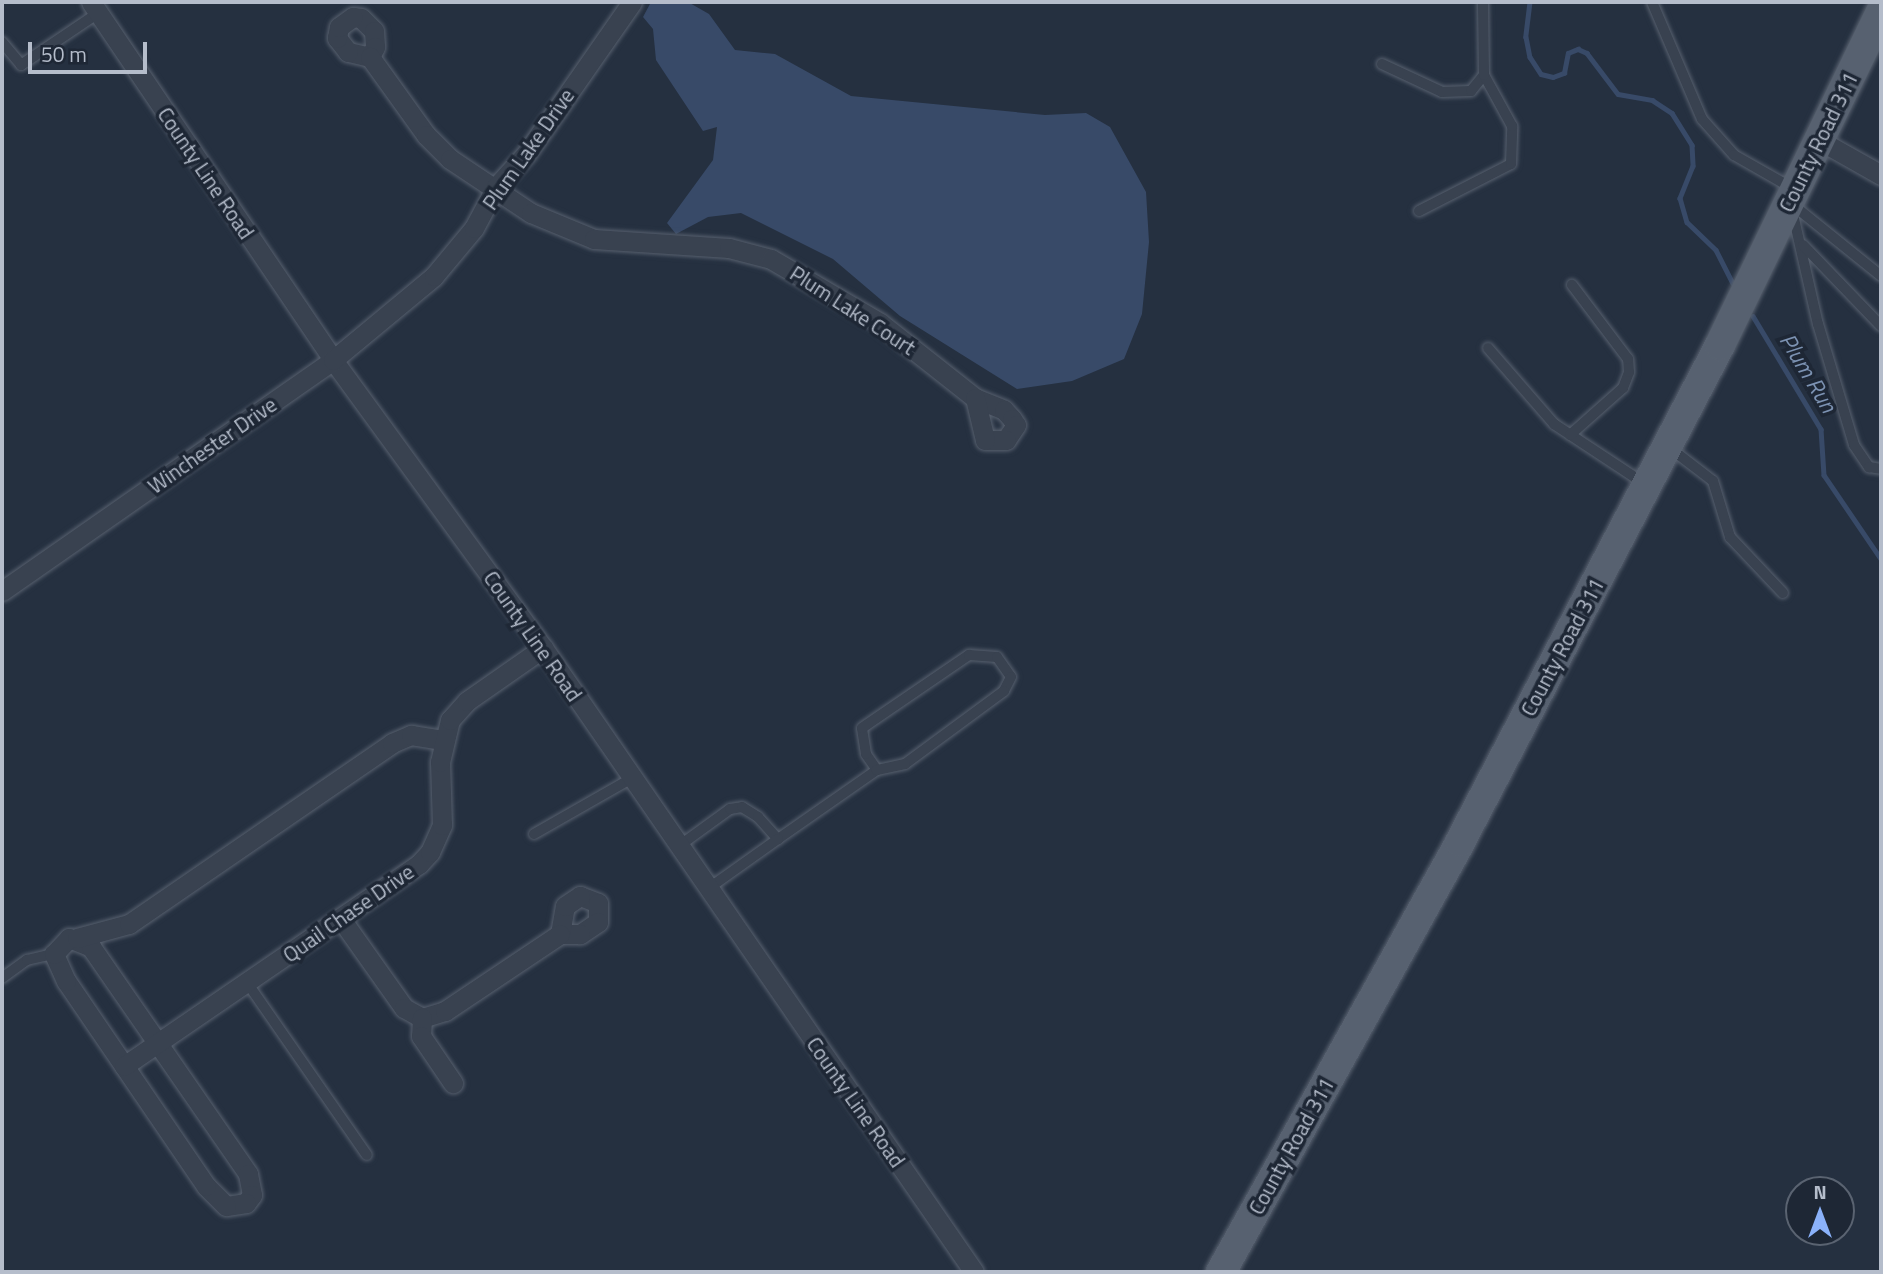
<!DOCTYPE html>
<style>
body{margin:0}
#map{position:relative;width:1883px;height:1274px;overflow:hidden;background:#253040;font-family:"Titillium Web",sans-serif}
div>[style]{position:absolute}
.water>*{inset:0;background:#384a68}
.stream>*{height:4.5px;margin:-2.25px;padding:0 2.25px;transform-origin:2.25px;border-radius:2.25px;background:#384a68}
.roads{filter:drop-shadow(0 0 2px #57606e) drop-shadow(0 0 2px #57606e)}
.lane>*{height:10px;margin:-5px;padding:0 5px;transform-origin:5px;border-radius:5px;background:#394250}
.street>*{height:19px;margin:-9.5px;padding:0 9.5px;transform-origin:9.5px;border-radius:9.5px;background:#394250}
.primary>*{height:30px;margin:-15px;padding:0 15px;transform-origin:15px;border-radius:15px;background:#576170}
span{translate:-50% -50%;white-space:nowrap;text-align:center;line-height:1.15;-webkit-text-stroke:7px #1e2735;paint-order:stroke}
.street-label{font-size:21px;color:#b5bdcb}
.water-label{font-size:23px;color:#7c92b2;font-style:italic}
.frame{position:absolute;inset:0;border:4px solid #b5bdcb;pointer-events:none}
.north{position:absolute;left:1785px;top:1176px;width:70px;height:70px;box-sizing:border-box;background:#1e2735;border:2px solid #5a6371;border-radius:50%;rotate:0deg;font-size:19px;font-weight:700;line-height:28px;text-align:center;color:#b5bdcb}
.north::after{content:'';display:block;margin:auto;width:24px;height:32px;background:#8bb2fa;clip-path:polygon(50% 0,100% 100%,50% 72%,0 100%)}
.scale{position:absolute;left:28px;top:42px;width:119px;height:32px;box-sizing:border-box;border:4px solid #b5bdcb;border-top:0;padding-left:9px;font-size:21px;line-height:24px;white-space:nowrap;color:#b5bdcb;-webkit-text-stroke:5px #1e2735;paint-order:stroke}
</style>
<div id="map">
<div class="water">
<i style="clip-path:polygon(651px 2px,688px 2px,709px 14px,735px 50px,775px 54px,851px 96px,1045px 115px,1086px 113px,1110px 127px,1146px 192px,1149px 242px,1142px 314px,1124px 359px,1072px 381px,1017px 389px,900px 316px,833px 259px,741px 213px,708px 217px,676px 234px,667px 223px,713px 160px,717px 127px,703px 131px,656px 60px,653px 29px,643px 17px)"></i>
</div>
<div class="stream">
<i style="left:1530px;top:2px;width:35px;rotate:97deg"></i>
<i style="left:1526px;top:37px;width:20px;rotate:79deg"></i>
<i style="left:1530px;top:57px;width:20px;rotate:57deg"></i>
<i style="left:1541px;top:74px;width:12px;rotate:14deg"></i>
<i style="left:1553px;top:77px;width:12px;rotate:-20deg"></i>
<i style="left:1564px;top:73px;width:20px;rotate:-79deg"></i>
<i style="left:1568px;top:53px;width:11px;rotate:-22deg"></i>
<i style="left:1578px;top:49px;width:10px;rotate:24deg"></i>
<i style="left:1587px;top:53px;width:51px;rotate:52.9deg"></i>
<i style="left:1618px;top:94px;width:35px;rotate:10deg"></i>
<i style="left:1652px;top:100px;width:24px;rotate:33deg"></i>
<i style="left:1672px;top:113px;width:38px;rotate:58deg"></i>
<i style="left:1692px;top:145px;width:21px;rotate:87deg"></i>
<i style="left:1693px;top:166px;width:35px;rotate:112deg"></i>
<i style="left:1680px;top:198px;width:25px;rotate:74deg"></i>
<i style="left:1687px;top:222px;width:40px;rotate:44deg"></i>
<i style="left:1716px;top:250px;width:37px;rotate:63deg"></i>
<i style="left:1753px;top:316px;width:132px;rotate:59deg"></i>
<i style="left:1821px;top:429px;width:46px;rotate:86.3deg"></i>
<i style="left:1824px;top:475px;width:102px;rotate:55.8deg"></i>
</div>
<div class="roads">
<div class="lane">
<i style="left:1652px;top:2px;width:127px;rotate:66.9deg"></i>
<i style="left:1702px;top:119px;width:48px;rotate:48.4deg"></i>
<i style="left:1734px;top:155px;width:67px;rotate:29.6deg"></i>
<i style="left:2px;top:42px;width:30px;rotate:50deg"></i>
<i style="left:21px;top:65px;width:93px;rotate:-34deg"></i>
<i style="left:1382px;top:64px;width:66px;rotate:25deg"></i>
<i style="left:1442px;top:92px;width:29px;rotate:-2deg"></i>
<i style="left:1471px;top:91px;width:21px;rotate:-51deg"></i>
<i style="left:1793px;top:205px;width:113px;rotate:38.9deg"></i>
<i style="left:1792px;top:210px;width:117px;rotate:77.2deg"></i>
<i style="left:1818px;top:324px;width:126px;rotate:73.4deg"></i>
<i style="left:1854px;top:445px;width:27px;rotate:56deg"></i>
<i style="left:1869px;top:467px;width:12px;rotate:9deg"></i>
<i style="left:1419px;top:211px;width:103px;rotate:-27.1deg"></i>
<i style="left:1511px;top:164px;width:38px;rotate:-88deg"></i>
<i style="left:1512px;top:126px;width:58px;rotate:-118.8deg"></i>
<i style="left:1484px;top:75px;width:73px;rotate:-90.8deg"></i>
<i style="left:1803px;top:245px;width:112px;rotate:46.1deg"></i>
<i style="left:1488px;top:348px;width:101px;rotate:49deg"></i>
<i style="left:1554px;top:424px;width:109px;rotate:33.4deg"></i>
<i style="left:1570px;top:435px;width:71px;rotate:-41.6deg"></i>
<i style="left:1623px;top:388px;width:17px;rotate:-69deg"></i>
<i style="left:1629px;top:372px;width:13px;rotate:-94deg"></i>
<i style="left:1628px;top:359px;width:93px;rotate:-127.1deg"></i>
<i style="left:1670px;top:448px;width:54px;rotate:37.5deg"></i>
<i style="left:1713px;top:481px;width:59px;rotate:73.1deg"></i>
<i style="left:1730px;top:537px;width:77px;rotate:46.6deg"></i>
<i style="left:534px;top:834px;width:113px;rotate:-29.7deg"></i>
<i style="left:778px;top:839px;width:121px;rotate:-34.9deg"></i>
<i style="left:877px;top:770px;width:19px;rotate:-125deg"></i>
<i style="left:866px;top:754px;width:26px;rotate:-99deg"></i>
<i style="left:862px;top:728px;width:130px;rotate:-34.3deg"></i>
<i style="left:969px;top:655px;width:28px;rotate:4deg"></i>
<i style="left:997px;top:657px;width:24px;rotate:55deg"></i>
<i style="left:1011px;top:677px;width:16px;rotate:117deg"></i>
<i style="left:1004px;top:691px;width:123px;rotate:143.6deg"></i>
<i style="left:905px;top:764px;width:29px;rotate:168deg"></i>
<i style="left:679px;top:846px;width:63px;rotate:-36deg"></i>
<i style="left:730px;top:809px;width:12px;rotate:-9deg"></i>
<i style="left:742px;top:807px;width:19px;rotate:32deg"></i>
<i style="left:758px;top:817px;width:30px;rotate:48deg"></i>
<i style="left:778px;top:839px;width:85px;rotate:144.6deg"></i>
<i style="left:2px;top:978px;width:31px;rotate:-36deg"></i>
<i style="left:27px;top:960px;width:28px;rotate:-13deg"></i>
<i style="left:248px;top:984px;width:208px;rotate:55.2deg"></i>
</div>
<div class="street">
<i style="left:91px;top:2px;width:432px;rotate:55.9deg"></i>
<i style="left:333px;top:360px;width:356px;rotate:53.9deg"></i>
<i style="left:543px;top:648px;width:758px;rotate:55.37deg"></i>
<i style="left:353px;top:17px;width:8px;rotate:7deg"></i>
<i style="left:361px;top:18px;width:18px;rotate:45deg"></i>
<i style="left:374px;top:31px;width:16px;rotate:86deg"></i>
<i style="left:375px;top:47px;width:11px;rotate:117deg"></i>
<i style="left:370px;top:57px;width:23px;rotate:-167deg"></i>
<i style="left:348px;top:52px;width:18px;rotate:-128deg"></i>
<i style="left:337px;top:38px;width:11px;rotate:-80deg"></i>
<i style="left:339px;top:27px;width:17px;rotate:-36deg"></i>
<i style="left:370px;top:57px;width:96px;rotate:54.3deg"></i>
<i style="left:426px;top:135px;width:34px;rotate:45deg"></i>
<i style="left:450px;top:159px;width:97px;rotate:33.7deg"></i>
<i style="left:531px;top:213px;width:68px;rotate:22.4deg"></i>
<i style="left:594px;top:239px;width:135px;rotate:3.8deg"></i>
<i style="left:729px;top:248px;width:43px;rotate:14.7deg"></i>
<i style="left:771px;top:259px;width:126px;rotate:30.4deg"></i>
<i style="left:880px;top:323px;width:121px;rotate:38.3deg"></i>
<i style="left:1819px;top:140px;width:71px;rotate:29.4deg"></i>
<i style="left:975px;top:398px;width:31px;rotate:22deg"></i>
<i style="left:1004px;top:410px;width:12px;rotate:48deg"></i>
<i style="left:1012px;top:419px;width:7px;rotate:56deg"></i>
<i style="left:1016px;top:425px;width:18px;rotate:124deg"></i>
<i style="left:1006px;top:440px;width:21px;rotate:180deg"></i>
<i style="left:985px;top:440px;width:43px;rotate:-103.4deg"></i>
<i style="left:2px;top:591px;width:404px;rotate:-34.9deg"></i>
<i style="left:333px;top:360px;width:131px;rotate:-39.7deg"></i>
<i style="left:434px;top:276px;width:62px;rotate:-50.2deg"></i>
<i style="left:474px;top:228px;width:47px;rotate:-61.8deg"></i>
<i style="left:496px;top:187px;width:45px;rotate:-47.7deg"></i>
<i style="left:526px;top:154px;width:185px;rotate:-55.1deg"></i>
<i style="left:580px;top:896px;width:19px;rotate:21deg"></i>
<i style="left:598px;top:903px;width:19px;rotate:90deg"></i>
<i style="left:598px;top:922px;width:22px;rotate:146deg"></i>
<i style="left:580px;top:934px;width:20px;rotate:180deg"></i>
<i style="left:560px;top:934px;width:28px;rotate:-80deg"></i>
<i style="left:565px;top:906px;width:18px;rotate:-34deg"></i>
<i style="left:341px;top:919px;width:109px;rotate:54.7deg"></i>
<i style="left:404px;top:1008px;width:21px;rotate:29deg"></i>
<i style="left:422px;top:1018px;width:24px;rotate:-17deg"></i>
<i style="left:445px;top:1011px;width:138px;rotate:-33.8deg"></i>
<i style="left:69px;top:938px;width:24px;rotate:22deg"></i>
<i style="left:91px;top:947px;width:276px;rotate:55.3deg"></i>
<i style="left:248px;top:1174px;width:21px;rotate:79deg"></i>
<i style="left:252px;top:1195px;width:10px;rotate:127deg"></i>
<i style="left:246px;top:1203px;width:20px;rotate:171deg"></i>
<i style="left:226px;top:1206px;width:28px;rotate:-135deg"></i>
<i style="left:206px;top:1186px;width:248px;rotate:-124.3deg"></i>
<i style="left:66px;top:981px;width:30px;rotate:-114deg"></i>
<i style="left:54px;top:954px;width:22px;rotate:-47deg"></i>
<i style="left:77px;top:938px;width:54px;rotate:-15.1deg"></i>
<i style="left:129px;top:924px;width:319px;rotate:-34.5deg"></i>
<i style="left:392px;top:743px;width:21px;rotate:-23deg"></i>
<i style="left:411px;top:735px;width:32px;rotate:9deg"></i>
<i style="left:422px;top:1018px;width:18px;rotate:93deg"></i>
<i style="left:421px;top:1036px;width:57px;rotate:55.8deg"></i>
<i style="left:124px;top:1066px;width:358px;rotate:-34.4deg"></i>
<i style="left:419px;top:864px;width:16px;rotate:-47deg"></i>
<i style="left:430px;top:852px;width:30px;rotate:-66deg"></i>
<i style="left:442px;top:825px;width:63px;rotate:-91.8deg"></i>
<i style="left:440px;top:762px;width:43px;rotate:-76.6deg"></i>
<i style="left:450px;top:720px;width:25px;rotate:-48deg"></i>
<i style="left:467px;top:701px;width:93px;rotate:-34.9deg"></i>
</div>
<div class="primary">
<i style="left:1221px;top:1272px;width:492px;rotate:-60.9deg"></i>
<i style="left:1460px;top:842px;width:561px;rotate:-62.38deg"></i>
<i style="left:1720px;top:345px;width:370px;rotate:-64.2deg"></i>
</div>
</div>
<div class="street-label">
<span style="left:1818px;top:142px;rotate:-64deg">County Road 311</span>
<span style="left:528px;top:149px;rotate:-55deg">Plum Lake Drive</span>
<span style="left:206px;top:173px;rotate:56deg">County Line Road</span>
<span style="left:853px;top:310px;rotate:33deg">Plum Lake Court</span>
<span style="left:212px;top:445px;rotate:-35deg">Winchester Drive</span>
<span style="left:533px;top:636px;rotate:55deg">County Line Road</span>
<span style="left:1562px;top:647px;rotate:-62deg">County Road 311</span>
<span style="left:348px;top:913px;rotate:-35deg">Quail Chase Drive</span>
<span style="left:856px;top:1102px;rotate:55deg">County Line Road</span>
<span style="left:1291px;top:1146px;rotate:-61deg">County Road 311</span>
</div>
<div class="water-label">
<span style="left:1808px;top:373px;rotate:59deg">Plum Run</span>
</div>
<div class="frame"></div>
<div class="north">N</div>
<div class="scale">50 m</div>
</div>
